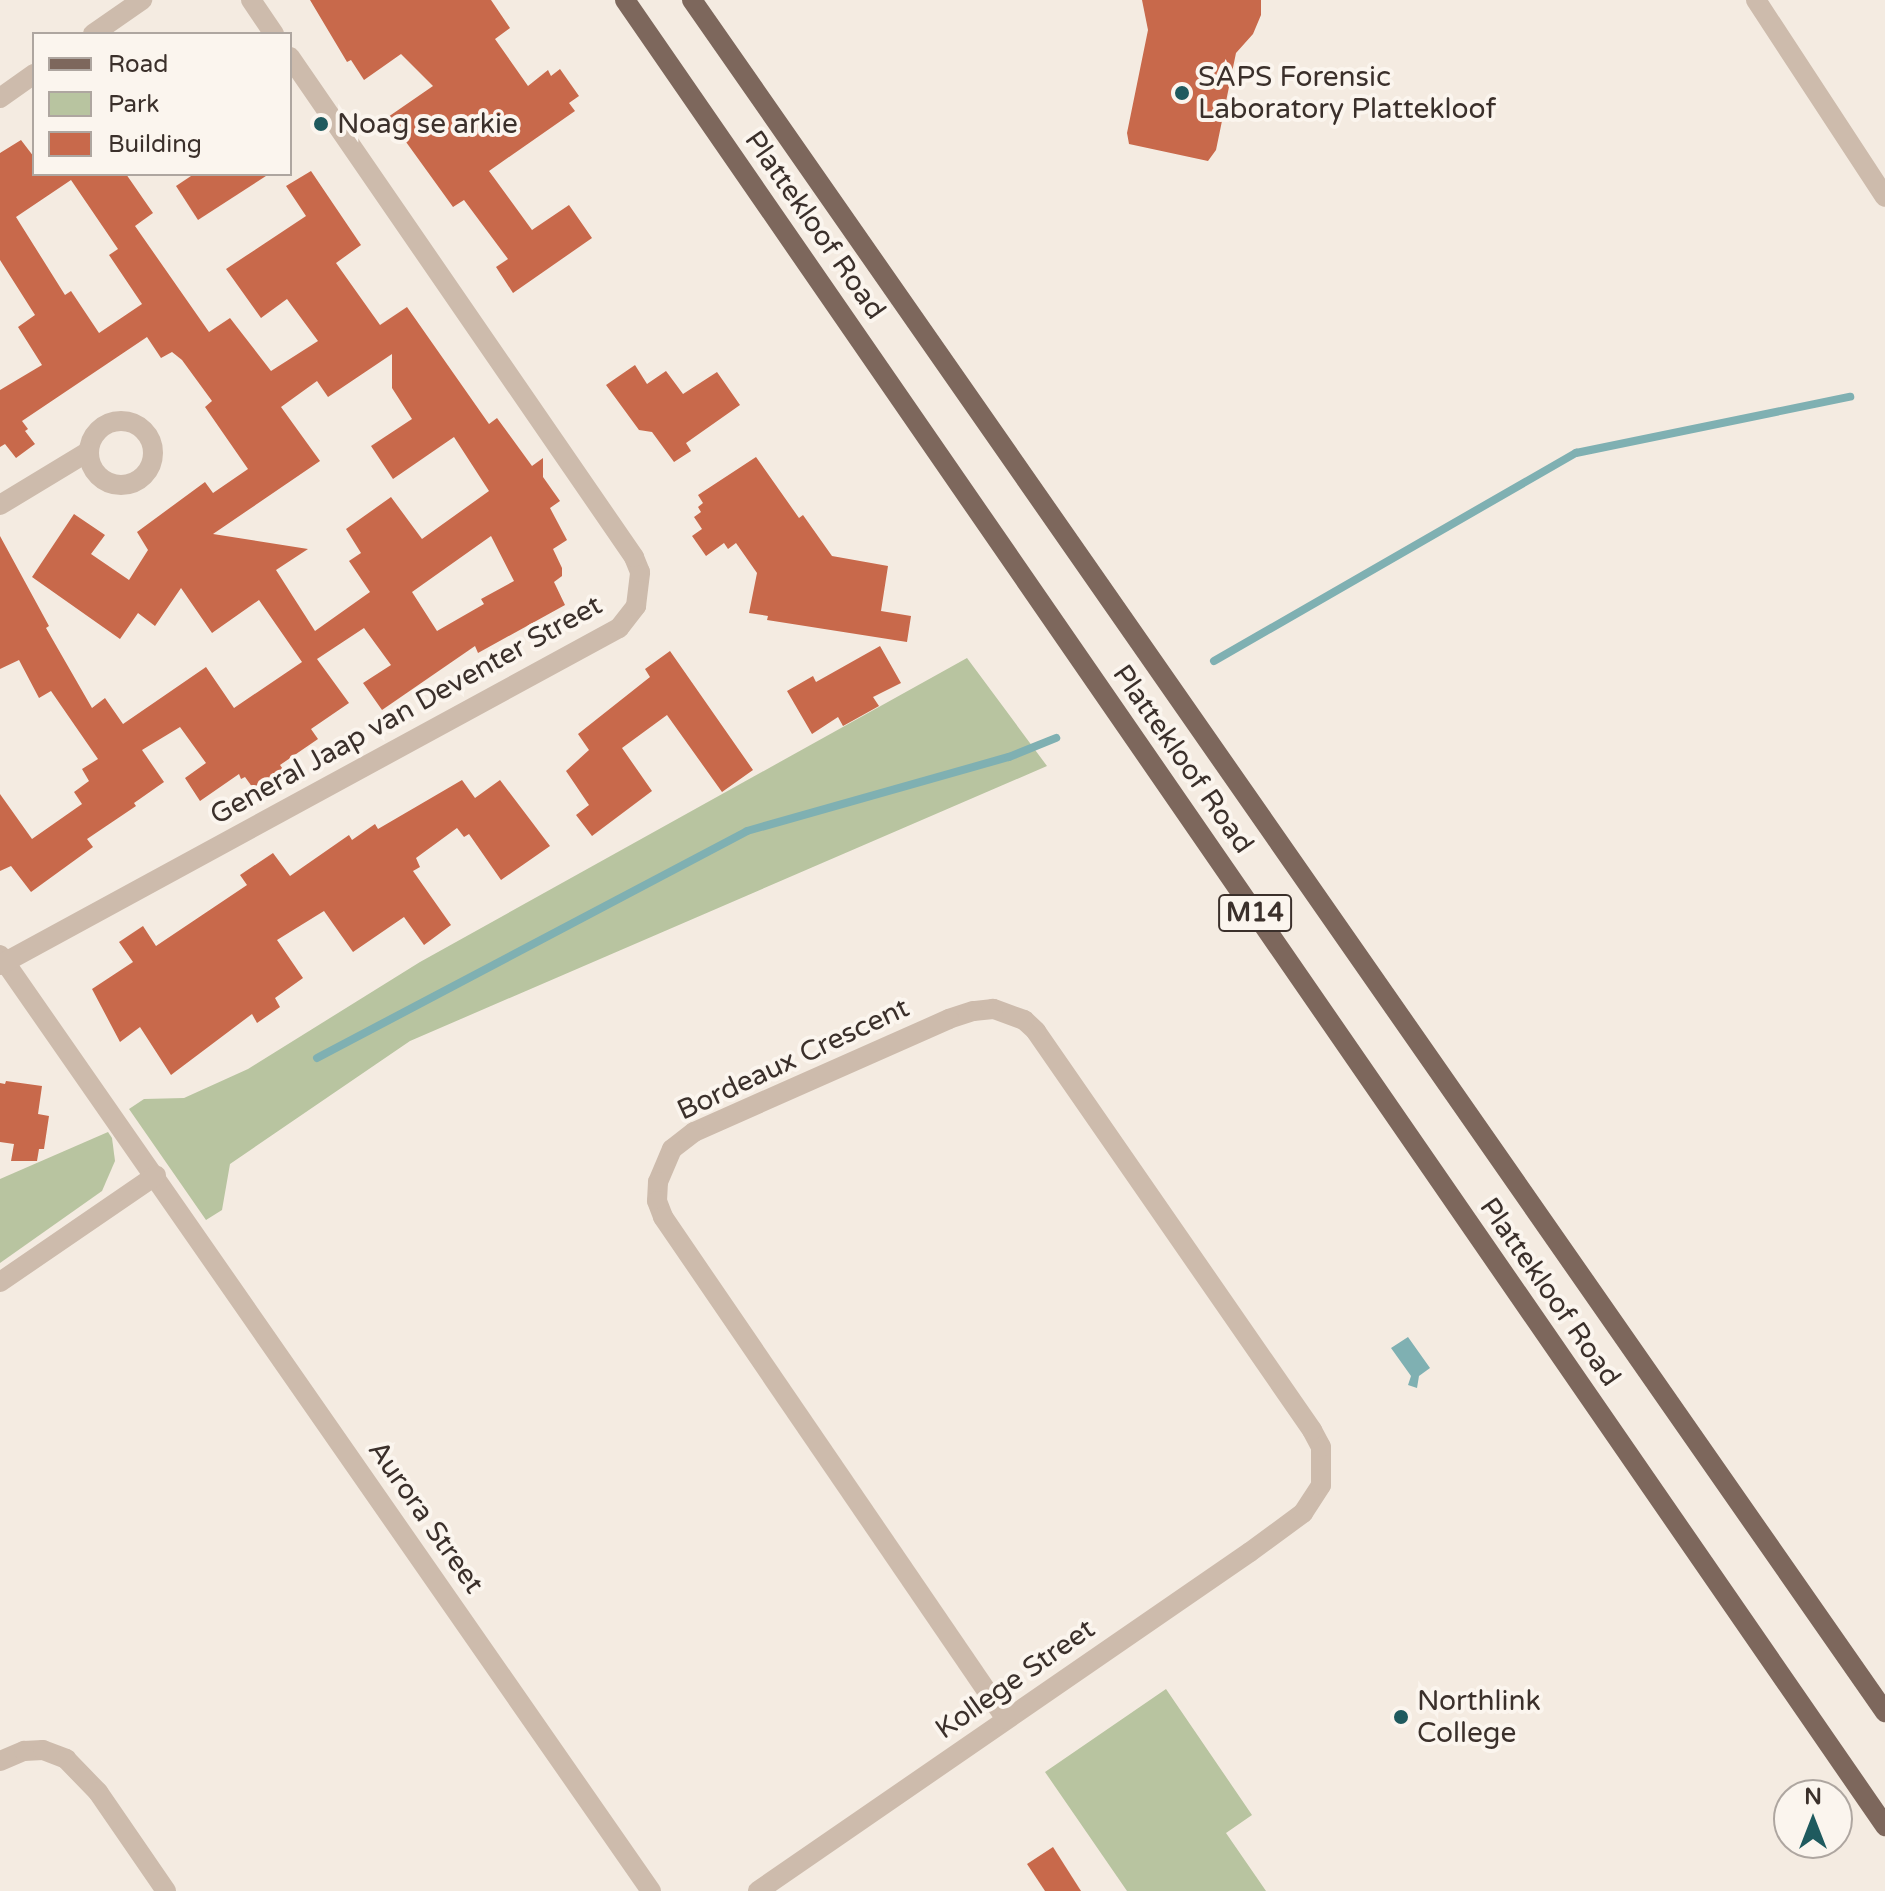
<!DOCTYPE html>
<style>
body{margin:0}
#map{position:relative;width:1885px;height:1891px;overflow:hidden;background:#f4ebe1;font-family:"Varela Round",sans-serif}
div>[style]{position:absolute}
.green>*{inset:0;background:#b8c4a0}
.water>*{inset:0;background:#7fb0b2}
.stream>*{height:8px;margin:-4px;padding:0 4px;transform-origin:4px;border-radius:4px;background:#7fb0b2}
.building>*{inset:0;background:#c8694b}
.minor>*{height:20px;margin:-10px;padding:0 10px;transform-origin:10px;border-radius:10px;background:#cdbbac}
.minor>.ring{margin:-10px;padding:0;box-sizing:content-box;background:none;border:20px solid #cdbbac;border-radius:50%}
.major>*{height:20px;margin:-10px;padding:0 10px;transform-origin:10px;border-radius:10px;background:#7d675c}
.dots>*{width:22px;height:22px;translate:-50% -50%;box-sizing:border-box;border:4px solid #fbf5ee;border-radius:50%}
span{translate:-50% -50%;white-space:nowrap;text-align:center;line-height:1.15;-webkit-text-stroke:8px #fbf5ee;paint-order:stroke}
.shield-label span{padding:2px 6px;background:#fbf5ee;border:2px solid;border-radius:6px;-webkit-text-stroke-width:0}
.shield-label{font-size:26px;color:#3b302b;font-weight:700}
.poi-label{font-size:28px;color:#3b302b}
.left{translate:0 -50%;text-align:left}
.street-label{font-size:28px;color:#3b302b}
.legend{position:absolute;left:32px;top:32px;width:260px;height:144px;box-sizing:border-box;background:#fbf5ee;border:2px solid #aea6a0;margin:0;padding:10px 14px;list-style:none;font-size:24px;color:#3b302b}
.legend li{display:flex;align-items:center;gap:16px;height:40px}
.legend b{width:40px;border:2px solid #aea6a0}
.north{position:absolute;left:1773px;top:1779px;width:80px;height:80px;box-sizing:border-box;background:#fbf5ee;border:2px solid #aea6a0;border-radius:50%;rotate:0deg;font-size:22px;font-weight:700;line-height:32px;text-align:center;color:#3b302b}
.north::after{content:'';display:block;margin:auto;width:28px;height:36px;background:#1f5a5e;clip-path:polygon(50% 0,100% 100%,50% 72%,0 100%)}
</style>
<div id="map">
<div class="green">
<i style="clip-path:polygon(967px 658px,1047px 766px,410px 1041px,230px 1164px,222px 1210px,206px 1220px,129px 1109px,144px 1099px,184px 1098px,248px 1069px,420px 962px)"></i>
<i style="clip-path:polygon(108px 1132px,112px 1138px,115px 1161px,102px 1191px,0 1263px,0 1179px)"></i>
<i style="clip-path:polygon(1166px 1689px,1252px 1815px,1226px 1833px,1266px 1891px,1127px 1891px,1045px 1772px)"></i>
</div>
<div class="water">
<i style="clip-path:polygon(1408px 1337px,1430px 1368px,1419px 1376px,1417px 1388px,1408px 1385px,1411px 1376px,1391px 1348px)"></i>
</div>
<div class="stream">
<i style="left:1214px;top:661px;width:418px;rotate:-29.9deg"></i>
<i style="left:1576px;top:453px;width:280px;rotate:-11.6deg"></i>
<i style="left:317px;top:1058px;width:486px;rotate:-27.8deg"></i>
<i style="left:747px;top:831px;width:272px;rotate:-15.8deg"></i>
<i style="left:1009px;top:757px;width:51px;rotate:-22deg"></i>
</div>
<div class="building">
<i style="clip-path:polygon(310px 0,491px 0,510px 28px,495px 39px,528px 86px,548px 70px,551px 76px,560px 69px,579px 96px,569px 103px,575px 111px,489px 171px,532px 230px,569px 205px,592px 238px,513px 293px,496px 267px,508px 259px,464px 200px,453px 207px,388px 117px,433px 86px,401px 54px,364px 80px,351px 60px,347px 62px)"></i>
<i style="clip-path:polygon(1142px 0,1261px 0,1261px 15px,1253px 34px,1236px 53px,1216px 150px,1208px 161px,1129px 144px,1127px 133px,1148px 30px)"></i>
<i style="clip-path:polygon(evenodd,21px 140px,34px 157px,34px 174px,126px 174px,153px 213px,135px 226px,209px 332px,230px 318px,271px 371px,318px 341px,287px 299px,261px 318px,226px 269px,306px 216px,286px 186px,311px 171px,361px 245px,336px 263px,380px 325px,407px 307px,489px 424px,497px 418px,532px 466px,543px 458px,543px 477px,560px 501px,550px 508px,567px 540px,553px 549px,562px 568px,562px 576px,554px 582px,565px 605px,478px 653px,475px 646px,382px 710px,363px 683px,391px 665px,364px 628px,317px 659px,349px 703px,311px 729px,318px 739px,280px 765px,287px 775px,258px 795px,245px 777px,241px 779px,239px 774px,200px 801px,185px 778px,206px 763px,180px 727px,142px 750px,164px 782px,134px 803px,136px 806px,87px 839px,93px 847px,31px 892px,11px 866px,0 871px,0 794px,32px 839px,82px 804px,74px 792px,89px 781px,82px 769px,98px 759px,51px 691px,39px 698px,19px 660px,0 669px,0 536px,49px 626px,46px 628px,92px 708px,105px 698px,123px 724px,206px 667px,234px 708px,302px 662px,259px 600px,212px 633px,181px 588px,155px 626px,138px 613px,120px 639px,32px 577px,74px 514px,105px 535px,91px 554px,129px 580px,148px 550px,137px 532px,205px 482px,213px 493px,248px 469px,205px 407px,212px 401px,182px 360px,172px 352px,161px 358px,147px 337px,22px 421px,28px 429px,25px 431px,35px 444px,16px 458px,5px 444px,0 447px,0 390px,42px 365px,18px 327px,35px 315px,0 260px,0 153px,21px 140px,71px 180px,118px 249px,109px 255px,142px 304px,99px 333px,71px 291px,65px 295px,16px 217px,71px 180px,21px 140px,392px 354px,392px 388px,412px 419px,371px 446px,393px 479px,454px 437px,489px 491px,422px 539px,391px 497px,346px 529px,361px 553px,349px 561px,370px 592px,315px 631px,276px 570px,308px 549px,213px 534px,320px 461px,281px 407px,317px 381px,328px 397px,392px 354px,21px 140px,491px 536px,514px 581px,481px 599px,484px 604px,437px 631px,412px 592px,491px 536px)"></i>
<i style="clip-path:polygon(194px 174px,269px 174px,198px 220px,176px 186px)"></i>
<i style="clip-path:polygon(635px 365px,647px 384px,666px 371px,683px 394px,717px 372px,740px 405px,686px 443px,691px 451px,674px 462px,652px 432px,639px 430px,606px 385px)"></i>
<i style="clip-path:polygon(756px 457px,799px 518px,803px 515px,832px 556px,888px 566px,881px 611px,911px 616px,907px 642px,767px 620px,768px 616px,749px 613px,757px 573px,736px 543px,728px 549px,724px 543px,706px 556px,692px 536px,702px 529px,694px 517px,701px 512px,698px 507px,703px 503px,698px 495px)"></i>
<i style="clip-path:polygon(880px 646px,901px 683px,873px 697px,879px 706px,843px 726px,838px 717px,812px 734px,787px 691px,813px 676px,816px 682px)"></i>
<i style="clip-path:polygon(670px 651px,753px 770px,722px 792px,667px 715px,622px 748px,652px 791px,592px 836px,576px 815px,589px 805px,566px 771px,589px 750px,578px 734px,650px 677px,645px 669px)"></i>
<i style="clip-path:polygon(462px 780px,475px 798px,500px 780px,550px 846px,501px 880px,469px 834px,464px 837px,457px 828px,416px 858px,420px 867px,413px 871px,451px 925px,424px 945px,404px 917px,353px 952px,324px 911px,277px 940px,303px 978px,275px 998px,280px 1007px,257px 1023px,252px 1014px,171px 1075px,140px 1027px,120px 1042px,92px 989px,133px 962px,119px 942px,143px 926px,156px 946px,247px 885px,240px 875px,273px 853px,290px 876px,349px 835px,352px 840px,375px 824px,378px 829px)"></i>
<i style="clip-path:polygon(6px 1081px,42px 1086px,38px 1114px,49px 1116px,44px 1149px,39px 1149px,37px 1161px,11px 1161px,14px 1144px,0 1142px,0 1083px,5px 1084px)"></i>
<i style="clip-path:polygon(1053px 1847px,1081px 1891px,1045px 1891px,1027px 1864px)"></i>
</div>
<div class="minor">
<i style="left:251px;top:0;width:41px;rotate:55.9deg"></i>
<i style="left:1756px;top:0;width:235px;rotate:56.8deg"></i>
<i style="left:93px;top:34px;width:60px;rotate:-34.8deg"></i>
<i style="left:0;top:98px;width:42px;rotate:-35.2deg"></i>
<i class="ring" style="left:89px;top:421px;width:44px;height:44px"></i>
<i style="left:0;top:505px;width:104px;rotate:-31.2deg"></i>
<i style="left:0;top:955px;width:1140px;rotate:55.18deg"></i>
<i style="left:0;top:965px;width:705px;rotate:-28.57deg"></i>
<i style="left:619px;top:628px;width:28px;rotate:-52deg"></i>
<i style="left:636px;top:606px;width:34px;rotate:-83deg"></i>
<i style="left:640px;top:572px;width:16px;rotate:-112deg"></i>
<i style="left:634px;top:557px;width:607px;rotate:-124.53deg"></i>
<i style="left:0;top:1282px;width:189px;rotate:-34.4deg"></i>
<i style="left:0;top:1761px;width:26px;rotate:-23deg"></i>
<i style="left:24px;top:1751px;width:19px;rotate:-3deg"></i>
<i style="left:43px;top:1750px;width:25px;rotate:21deg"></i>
<i style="left:66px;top:1759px;width:46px;rotate:45.9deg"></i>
<i style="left:98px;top:1792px;width:120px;rotate:55.5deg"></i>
<i style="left:758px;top:1891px;width:597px;rotate:-34.57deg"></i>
<i style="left:1250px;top:1552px;width:66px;rotate:-36.3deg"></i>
<i style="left:1303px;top:1513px;width:33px;rotate:-57deg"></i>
<i style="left:1321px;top:1485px;width:38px;rotate:-90deg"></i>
<i style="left:1321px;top:1447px;width:19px;rotate:-118deg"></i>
<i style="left:1312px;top:1430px;width:485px;rotate:-124.7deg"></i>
<i style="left:1036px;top:1031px;width:16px;rotate:-137deg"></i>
<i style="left:1024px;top:1020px;width:33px;rotate:-160deg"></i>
<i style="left:993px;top:1009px;width:20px;rotate:174deg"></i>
<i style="left:973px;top:1011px;width:25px;rotate:162deg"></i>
<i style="left:949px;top:1019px;width:279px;rotate:156.1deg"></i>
<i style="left:694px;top:1132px;width:28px;rotate:142deg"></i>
<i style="left:672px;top:1149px;width:36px;rotate:113deg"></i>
<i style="left:658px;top:1182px;width:19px;rotate:93deg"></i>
<i style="left:657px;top:1201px;width:17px;rotate:69deg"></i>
<i style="left:663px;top:1217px;width:608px;rotate:55.66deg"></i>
</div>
<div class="major">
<i style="left:625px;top:0;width:2219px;rotate:55.39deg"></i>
<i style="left:692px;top:0;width:2087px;rotate:55.13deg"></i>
</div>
<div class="dots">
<i style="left:1182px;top:93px;background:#1f5a5e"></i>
<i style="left:321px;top:124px;background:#1f5a5e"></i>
<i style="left:1401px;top:1717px;background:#1f5a5e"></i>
</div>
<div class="shield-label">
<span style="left:1255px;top:913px">M14</span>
</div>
<div class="poi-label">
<span class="left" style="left:1198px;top:93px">SAPS Forensic<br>Laboratory Plattekloof</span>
<span class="left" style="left:337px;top:124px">Noag se arkie</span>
<span class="left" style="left:1417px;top:1717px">Northlink<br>College</span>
</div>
<div class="street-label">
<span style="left:815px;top:225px;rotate:55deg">Plattekloof Road</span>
<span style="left:406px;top:710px;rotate:-29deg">General Jaap van Deventer Street</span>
<span style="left:1183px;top:759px;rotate:55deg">Plattekloof Road</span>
<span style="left:793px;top:1059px;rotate:-25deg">Bordeaux Crescent</span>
<span style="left:1550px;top:1292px;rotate:55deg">Plattekloof Road</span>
<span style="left:426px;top:1517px;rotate:55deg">Aurora Street</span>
<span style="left:1015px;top:1679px;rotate:-35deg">Kollege Street</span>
</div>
<ul class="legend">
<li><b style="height:10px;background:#7d675c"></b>Road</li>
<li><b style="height:22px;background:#b8c4a0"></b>Park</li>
<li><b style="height:22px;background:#c8694b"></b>Building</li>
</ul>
<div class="north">N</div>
</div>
